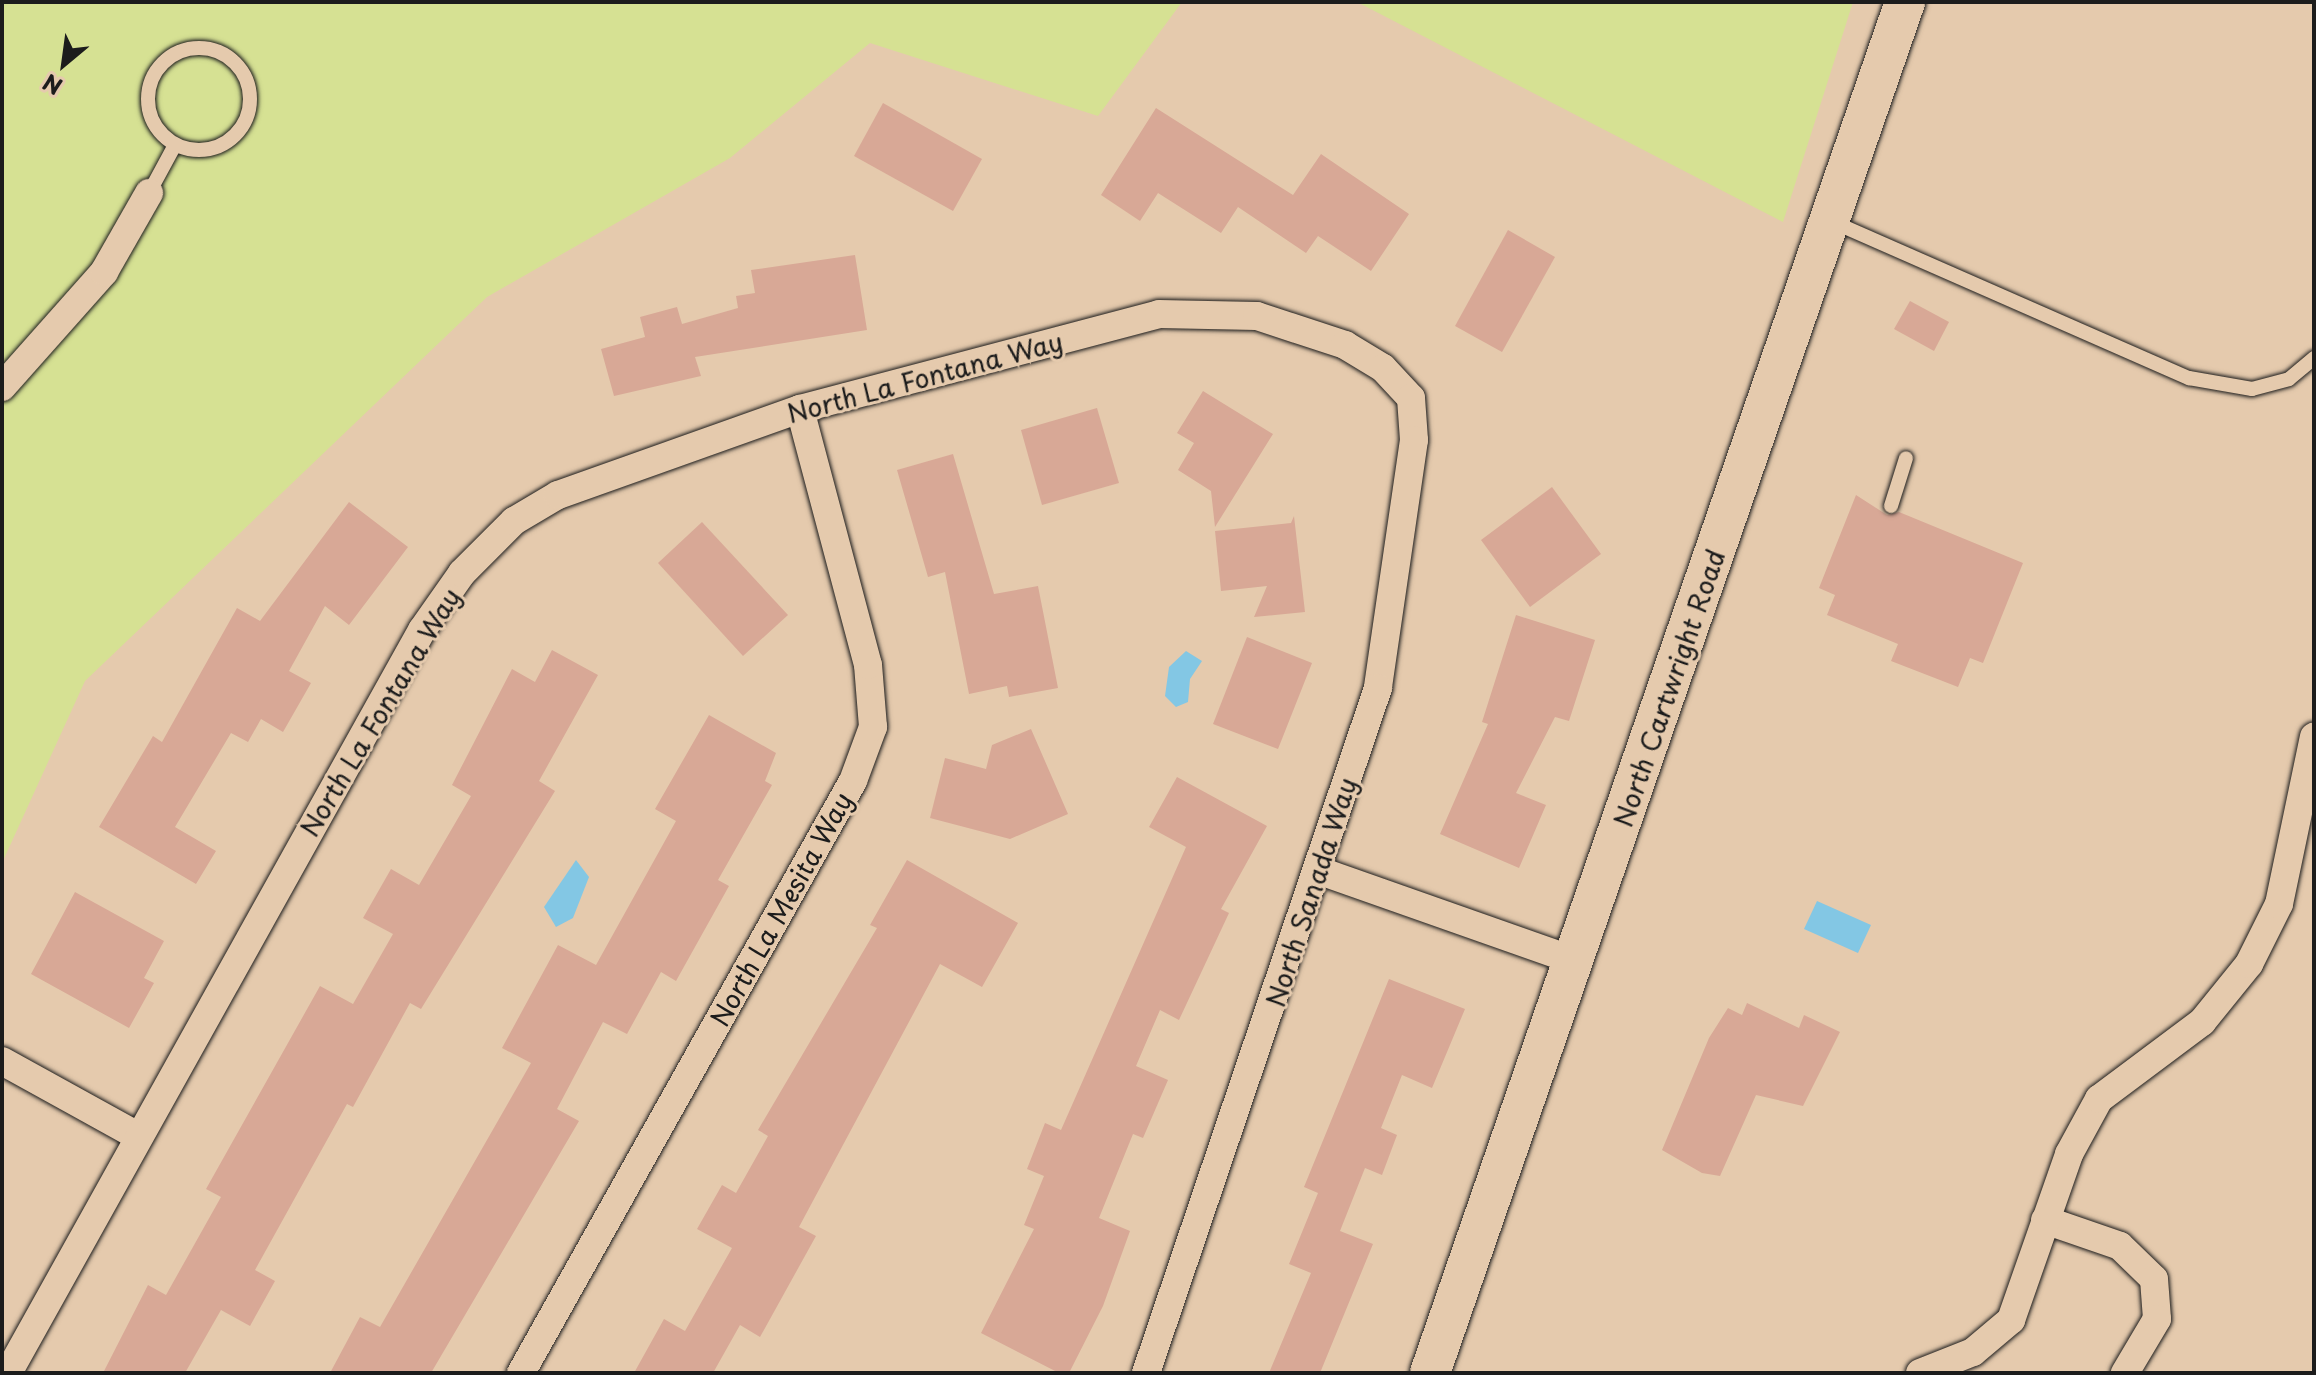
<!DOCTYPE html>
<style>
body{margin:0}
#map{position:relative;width:2316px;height:1375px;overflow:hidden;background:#e5caad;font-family:"Playpen Sans",sans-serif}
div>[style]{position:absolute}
.green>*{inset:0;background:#d6e193}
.water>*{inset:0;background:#83c7e4}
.building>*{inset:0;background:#d8a896}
.roads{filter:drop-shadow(0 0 2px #1c1c1c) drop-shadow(0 0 2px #1c1c1c)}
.lane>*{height:14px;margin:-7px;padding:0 7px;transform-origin:7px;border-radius:7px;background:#e5caad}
.lane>.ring{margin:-7px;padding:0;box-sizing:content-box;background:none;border:14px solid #e5caad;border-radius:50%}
.street>*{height:28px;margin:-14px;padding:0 14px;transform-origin:14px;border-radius:14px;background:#e5caad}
.secondary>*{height:40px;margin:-20px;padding:0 20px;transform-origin:20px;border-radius:20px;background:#e5caad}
span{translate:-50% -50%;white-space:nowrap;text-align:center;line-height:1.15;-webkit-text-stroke:6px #e5caad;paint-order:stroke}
.street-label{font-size:26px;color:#1c1c1c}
.frame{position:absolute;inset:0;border:4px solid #1c1c1c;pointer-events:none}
.north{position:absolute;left:24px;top:24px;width:80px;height:80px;-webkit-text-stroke:6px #e5caad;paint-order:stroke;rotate:209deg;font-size:22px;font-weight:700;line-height:32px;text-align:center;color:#1c1c1c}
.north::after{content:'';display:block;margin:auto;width:28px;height:36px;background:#1c1c1c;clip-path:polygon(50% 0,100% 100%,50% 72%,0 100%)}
</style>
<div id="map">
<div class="green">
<i style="clip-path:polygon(2px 2px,1182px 2px,1098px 116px,870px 43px,730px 158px,487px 297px,85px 681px,2px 863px)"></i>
<i style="clip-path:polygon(1357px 2px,1853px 2px,1783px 222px)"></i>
</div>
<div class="water">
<i style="clip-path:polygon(1186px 651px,1202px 661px,1190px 679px,1188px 702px,1176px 707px,1165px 696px,1169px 667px)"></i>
<i style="clip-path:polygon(576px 860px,589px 877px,573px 918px,556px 927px,544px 907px)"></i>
<i style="clip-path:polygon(1817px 901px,1871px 925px,1858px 953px,1804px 929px)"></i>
</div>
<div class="building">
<i style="clip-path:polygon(883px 103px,982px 159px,953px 211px,854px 156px)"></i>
<i style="clip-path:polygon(1156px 108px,1293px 195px,1321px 154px,1409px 214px,1371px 271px,1318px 236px,1306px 253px,1238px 207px,1221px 233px,1158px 193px,1140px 221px,1101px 195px)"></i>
<i style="clip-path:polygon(1508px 230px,1555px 257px,1502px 352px,1455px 326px)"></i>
<i style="clip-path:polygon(855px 255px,867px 330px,695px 357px,701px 376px,614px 396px,601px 349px,645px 337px,640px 317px,677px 307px,682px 324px,738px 308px,736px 296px,755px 293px,751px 270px)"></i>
<i style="clip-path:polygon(1910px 301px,1949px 322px,1934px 351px,1894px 329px)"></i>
<i style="clip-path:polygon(1203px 391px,1273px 434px,1215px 527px,1211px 491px,1178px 470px,1194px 443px,1177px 433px)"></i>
<i style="clip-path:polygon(1097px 408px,1119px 483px,1042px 505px,1021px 430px)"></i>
<i style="clip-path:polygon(953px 454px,994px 594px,1038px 586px,1058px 688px,1009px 697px,1007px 686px,969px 694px,945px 572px,928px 577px,897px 470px)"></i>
<i style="clip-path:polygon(1552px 487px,1601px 554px,1530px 607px,1481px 540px)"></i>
<i style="clip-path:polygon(1856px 495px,1887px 515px,1899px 512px,2023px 563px,1983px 663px,1970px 658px,1958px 687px,1891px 661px,1898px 644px,1827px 615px,1835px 595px,1819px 588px)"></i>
<i style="clip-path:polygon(349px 502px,408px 547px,349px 625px,325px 606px,289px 671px,311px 683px,283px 732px,261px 719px,248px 742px,231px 733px,175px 827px,216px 851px,196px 884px,99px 827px,153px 736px,162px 742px,237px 608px,260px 621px)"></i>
<i style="clip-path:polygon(1294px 516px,1305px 612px,1254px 617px,1267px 586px,1221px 591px,1215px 531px,1291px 523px)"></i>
<i style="clip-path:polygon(702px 522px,788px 615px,743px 656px,658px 563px)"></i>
<i style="clip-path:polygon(1516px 615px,1595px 640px,1569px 721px,1555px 717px,1516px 793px,1546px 805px,1519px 868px,1440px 834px,1488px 724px,1482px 722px)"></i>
<i style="clip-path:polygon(1247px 637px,1312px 663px,1278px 749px,1213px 724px)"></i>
<i style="clip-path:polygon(552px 650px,598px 675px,539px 781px,555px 791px,421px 1009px,410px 1003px,353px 1107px,347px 1104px,255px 1270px,275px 1281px,250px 1326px,221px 1310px,185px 1373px,103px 1373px,148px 1285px,166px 1295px,221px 1197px,206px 1189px,320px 986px,353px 1004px,393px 934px,363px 918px,391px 869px,419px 885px,471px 796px,452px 785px,512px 669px,535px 682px)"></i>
<i style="clip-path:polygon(709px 715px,776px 753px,765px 781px,772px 785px,718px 880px,729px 886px,676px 981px,661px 972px,627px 1034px,603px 1022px,557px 1109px,579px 1121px,431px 1373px,330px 1373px,360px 1317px,380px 1327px,531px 1063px,502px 1048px,558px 945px,596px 965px,676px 821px,655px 809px)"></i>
<i style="clip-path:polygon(1031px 729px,1068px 814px,1010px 839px,930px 818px,945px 758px,986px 769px,992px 745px)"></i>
<i style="clip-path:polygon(1177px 777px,1267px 826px,1221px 909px,1229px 913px,1179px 1020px,1160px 1010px,1136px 1066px,1168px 1080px,1143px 1138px,1133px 1134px,1099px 1218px,1130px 1231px,1103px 1306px,1069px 1373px,1059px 1373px,981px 1333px,1034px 1229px,1024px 1225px,1044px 1176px,1027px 1169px,1045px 1123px,1061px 1130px,1186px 847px,1149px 827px)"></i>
<i style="clip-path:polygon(907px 860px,1018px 923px,982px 987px,940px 964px,799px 1227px,816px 1236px,760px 1337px,740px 1325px,713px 1373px,634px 1373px,664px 1319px,685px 1331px,732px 1248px,697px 1229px,722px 1185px,736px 1193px,768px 1136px,758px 1130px,877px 928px,870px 925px)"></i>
<i style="clip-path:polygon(75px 892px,164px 941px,144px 978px,154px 983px,129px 1028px,31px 974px)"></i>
<i style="clip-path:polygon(1389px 979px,1465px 1009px,1432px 1088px,1402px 1075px,1381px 1128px,1397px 1135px,1382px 1175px,1365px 1168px,1340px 1231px,1373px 1244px,1320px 1373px,1269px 1373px,1311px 1273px,1289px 1264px,1318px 1193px,1304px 1187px)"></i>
<i style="clip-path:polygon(1747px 1003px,1799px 1028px,1804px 1015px,1840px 1032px,1803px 1106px,1756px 1095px,1720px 1176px,1702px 1173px,1662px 1150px,1709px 1038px,1728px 1008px,1742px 1015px)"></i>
</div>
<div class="roads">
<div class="lane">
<i class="ring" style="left:148px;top:48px;width:88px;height:88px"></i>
<i style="left:149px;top:193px;width:55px;rotate:-61.6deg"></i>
<i style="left:1833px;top:222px;width:389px;rotate:23.7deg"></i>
<i style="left:2189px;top:378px;width:64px;rotate:9.9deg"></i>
<i style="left:2252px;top:389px;width:38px;rotate:-15deg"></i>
<i style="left:2289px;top:379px;width:33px;rotate:-40deg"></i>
<i style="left:1891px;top:506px;width:50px;rotate:-72.6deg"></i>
</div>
<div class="street">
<i style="left:2px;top:387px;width:154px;rotate:-48.4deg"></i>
<i style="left:104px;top:272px;width:91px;rotate:-60.3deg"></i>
<i style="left:1320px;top:871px;width:270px;rotate:19.4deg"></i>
<i style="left:2px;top:1061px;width:155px;rotate:28.9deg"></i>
<i style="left:2045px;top:1220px;width:79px;rotate:19.1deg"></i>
<i style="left:2120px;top:1246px;width:47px;rotate:44.1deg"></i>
<i style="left:2154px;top:1279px;width:40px;rotate:85.7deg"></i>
<i style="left:2157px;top:1319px;width:63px;rotate:120.7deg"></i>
<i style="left:8px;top:1373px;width:851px;rotate:-60.87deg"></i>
<i style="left:422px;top:630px;width:70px;rotate:-54.9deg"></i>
<i style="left:462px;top:573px;width:74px;rotate:-45deg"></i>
<i style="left:514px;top:521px;width:51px;rotate:-30.6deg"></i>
<i style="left:558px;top:495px;width:257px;rotate:-19.6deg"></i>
<i style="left:800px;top:409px;width:371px;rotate:-14.8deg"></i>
<i style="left:1159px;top:314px;width:98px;rotate:1.2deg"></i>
<i style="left:1257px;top:316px;width:93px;rotate:18.2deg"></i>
<i style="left:1345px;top:345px;width:44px;rotate:31.2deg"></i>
<i style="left:1383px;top:368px;width:41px;rotate:47deg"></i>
<i style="left:1411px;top:398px;width:42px;rotate:85.9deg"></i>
<i style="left:1414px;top:440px;width:251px;rotate:98.3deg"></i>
<i style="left:1378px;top:688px;width:723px;rotate:108.71deg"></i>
<i style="left:521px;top:1373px;width:679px;rotate:-60.72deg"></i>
<i style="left:853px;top:781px;width:58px;rotate:-69.7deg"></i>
<i style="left:873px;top:727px;width:62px;rotate:-94.6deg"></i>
<i style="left:868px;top:665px;width:265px;rotate:-104.9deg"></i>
<i style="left:1920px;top:1373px;width:57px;rotate:-21.6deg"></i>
<i style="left:1973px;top:1352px;width:50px;rotate:-40.1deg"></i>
<i style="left:2011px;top:1320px;width:176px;rotate:-70.7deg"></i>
<i style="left:2069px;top:1154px;width:63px;rotate:-61.4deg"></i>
<i style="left:2099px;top:1099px;width:129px;rotate:-36.8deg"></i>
<i style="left:2202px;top:1022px;width:75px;rotate:-51deg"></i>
<i style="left:2249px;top:964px;width:67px;rotate:-63.4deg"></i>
<i style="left:2279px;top:904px;width:171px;rotate:-78.2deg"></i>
</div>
<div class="secondary">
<i style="left:1430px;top:1373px;width:1451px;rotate:-70.89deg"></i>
</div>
</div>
<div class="street-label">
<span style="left:925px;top:377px;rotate:-15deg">North La Fontana Way</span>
<span style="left:1669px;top:688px;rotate:-71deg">North Cartwright Road</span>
<span style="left:380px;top:712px;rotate:-59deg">North La Fontana Way</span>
<span style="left:1311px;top:892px;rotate:-72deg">North Sanada Way</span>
<span style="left:781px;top:909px;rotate:-61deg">North La Mesita Way</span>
</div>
<div class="frame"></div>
<div class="north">N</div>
</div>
